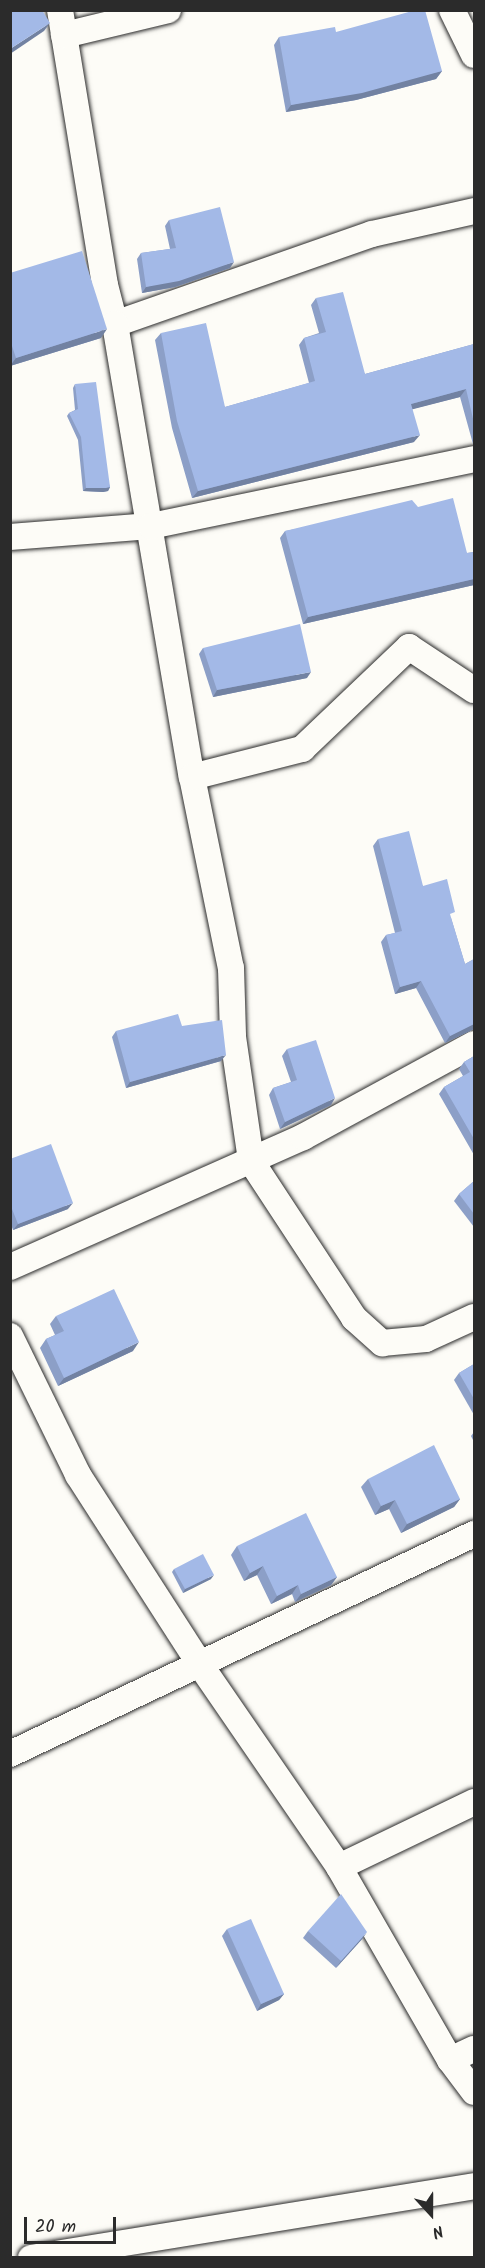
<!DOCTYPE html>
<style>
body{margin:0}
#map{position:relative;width:485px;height:2268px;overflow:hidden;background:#fdfcf7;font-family:Kalam,sans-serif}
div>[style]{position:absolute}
.roads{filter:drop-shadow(0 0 2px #2b2b2b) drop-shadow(0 0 2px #2b2b2b)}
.street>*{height:26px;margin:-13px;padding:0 13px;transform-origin:13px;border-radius:13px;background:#fdfcf7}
.wall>*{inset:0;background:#8c9fc7}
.shaded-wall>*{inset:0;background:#7282a2}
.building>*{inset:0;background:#a3b9e7}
span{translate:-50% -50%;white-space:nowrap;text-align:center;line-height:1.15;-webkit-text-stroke:4.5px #fdfcf7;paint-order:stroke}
.frame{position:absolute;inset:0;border:12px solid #2b2b2b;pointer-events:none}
.north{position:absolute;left:401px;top:2184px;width:60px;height:60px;-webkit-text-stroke:4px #fdfcf7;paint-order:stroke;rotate:159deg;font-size:16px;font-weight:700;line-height:24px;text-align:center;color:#2b2b2b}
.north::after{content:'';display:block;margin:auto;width:21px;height:27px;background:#2b2b2b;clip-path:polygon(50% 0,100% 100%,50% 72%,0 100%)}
.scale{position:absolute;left:24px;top:2217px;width:92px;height:27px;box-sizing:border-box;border:3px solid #2b2b2b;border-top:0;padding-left:8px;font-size:18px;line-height:21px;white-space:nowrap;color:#2b2b2b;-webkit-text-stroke:4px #fdfcf7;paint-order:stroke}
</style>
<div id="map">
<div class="roads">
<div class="street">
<i style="left:60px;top:10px;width:279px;rotate:80.7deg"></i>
<i style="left:105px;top:285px;width:40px;rotate:75.6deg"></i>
<i style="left:115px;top:324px;width:272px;rotate:-19.3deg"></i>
<i style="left:372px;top:234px;width:105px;rotate:-12.7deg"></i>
<i style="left:452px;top:10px;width:50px;rotate:63.9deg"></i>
<i style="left:64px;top:35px;width:107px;rotate:-13.5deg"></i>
<i style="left:115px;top:324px;width:459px;rotate:80.4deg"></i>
<i style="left:192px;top:777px;width:195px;rotate:78.5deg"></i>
<i style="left:231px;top:968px;width:69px;rotate:88.3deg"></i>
<i style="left:233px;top:1037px;width:125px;rotate:81.7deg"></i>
<i style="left:251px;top:1161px;width:188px;rotate:56.7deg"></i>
<i style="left:354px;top:1318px;width:38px;rotate:42deg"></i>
<i style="left:382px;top:1343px;width:44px;rotate:-5.2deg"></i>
<i style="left:426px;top:1339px;width:53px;rotate:-24.6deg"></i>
<i style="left:10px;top:537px;width:141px;rotate:-4.5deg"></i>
<i style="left:151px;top:526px;width:330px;rotate:-11.7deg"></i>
<i style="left:192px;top:777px;width:114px;rotate:-14.3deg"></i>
<i style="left:302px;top:749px;width:148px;rotate:-43.6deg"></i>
<i style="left:409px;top:647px;width:78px;rotate:33.5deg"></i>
<i style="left:10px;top:1267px;width:321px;rotate:-23.9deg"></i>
<i style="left:303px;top:1137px;width:195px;rotate:-28.5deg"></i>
<i style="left:10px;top:1336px;width:155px;rotate:63.9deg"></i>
<i style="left:78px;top:1475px;width:224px;rotate:57.2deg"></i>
<i style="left:199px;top:1663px;width:247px;rotate:55.5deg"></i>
<i style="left:339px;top:1867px;width:223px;rotate:60.1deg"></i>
<i style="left:450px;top:2060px;width:40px;rotate:53deg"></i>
<i style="left:10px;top:1754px;width:514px;rotate:-25.37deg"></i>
<i style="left:339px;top:1867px;width:150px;rotate:-25.7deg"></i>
<i style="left:450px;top:2060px;width:26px;rotate:-25deg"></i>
<i style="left:31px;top:2258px;width:449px;rotate:-9.2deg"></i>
</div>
</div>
<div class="wall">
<i style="clip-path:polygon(336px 32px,442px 71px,436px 79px,356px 100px,286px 112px,274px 45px,279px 37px)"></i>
<i style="clip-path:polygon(169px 220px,230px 268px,175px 287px,142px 293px,137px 259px,141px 253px,170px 249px,165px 226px)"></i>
<i style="clip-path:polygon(10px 273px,101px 338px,10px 366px)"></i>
<i style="clip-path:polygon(316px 298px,365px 374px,474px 344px,474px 444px,473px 444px,460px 397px,412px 409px,414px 442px,192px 498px,172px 428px,155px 340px,161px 333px,225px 407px,309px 383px,299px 345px,304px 338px,319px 333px,311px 305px)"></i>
<i style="clip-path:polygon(75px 384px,110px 487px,108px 491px,103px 492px,83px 491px,78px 440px,67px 416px,69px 413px,75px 410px,73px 388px)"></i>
<i style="clip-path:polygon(418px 507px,467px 553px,474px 552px,474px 585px,303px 624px,280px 538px,285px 531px)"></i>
<i style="clip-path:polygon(203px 648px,307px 678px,213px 697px,199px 654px)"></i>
<i style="clip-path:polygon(378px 839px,423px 886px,451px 918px,465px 964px,474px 959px,474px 1029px,445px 1043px,416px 988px,395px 994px,381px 942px,386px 935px,395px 933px,373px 846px)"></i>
<i style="clip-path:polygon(182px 1026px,221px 1061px,126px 1088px,112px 1037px,116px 1031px)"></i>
<i style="clip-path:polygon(287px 1049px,331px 1105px,280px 1129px,269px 1095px,273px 1088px,291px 1082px,282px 1056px)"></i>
<i style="clip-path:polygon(474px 1056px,474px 1155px,439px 1094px,444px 1087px,463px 1076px,459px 1069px,464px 1062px)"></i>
<i style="clip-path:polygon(10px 1159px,68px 1209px,13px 1230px,10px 1222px)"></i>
<i style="clip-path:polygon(474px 1181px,474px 1227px,454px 1201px,459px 1194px)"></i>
<i style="clip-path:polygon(56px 1316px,133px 1351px,58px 1386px,40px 1348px,46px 1339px,55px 1335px,50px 1324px)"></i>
<i style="clip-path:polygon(474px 1364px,474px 1415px,454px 1380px,459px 1373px)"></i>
<i style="clip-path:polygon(474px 1432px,474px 1442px,471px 1436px)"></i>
<i style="clip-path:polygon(368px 1479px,460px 1499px,454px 1507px,401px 1533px,389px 1509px,375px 1515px,361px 1487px)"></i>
<i style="clip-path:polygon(237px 1546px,337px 1577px,331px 1585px,295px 1602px,292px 1594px,271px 1604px,257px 1575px,244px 1581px,231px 1555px)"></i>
<i style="clip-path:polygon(174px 1569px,211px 1579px,183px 1593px,172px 1572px)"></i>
<i style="clip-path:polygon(227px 1929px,284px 1994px,279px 2000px,257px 2011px,222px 1936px)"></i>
<i style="clip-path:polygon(308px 1931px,363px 1938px,336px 1968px,303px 1938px)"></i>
</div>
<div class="shaded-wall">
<i style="clip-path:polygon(50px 23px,44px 31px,10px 54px,10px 49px)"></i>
<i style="clip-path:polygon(442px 71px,436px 79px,356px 100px,286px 112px,291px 105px)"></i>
<i style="clip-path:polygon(234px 262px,230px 268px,175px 287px,142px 293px,146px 287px)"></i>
<i style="clip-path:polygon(107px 329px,101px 338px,10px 366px,16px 358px)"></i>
<i style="clip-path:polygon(466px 389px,460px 397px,406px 411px,411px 404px)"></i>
<i style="clip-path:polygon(420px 435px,414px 442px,192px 498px,198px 491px)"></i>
<i style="clip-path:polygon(110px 487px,108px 491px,103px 492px,83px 491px,86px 488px)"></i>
<i style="clip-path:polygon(474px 579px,474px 585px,303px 624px,308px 617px)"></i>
<i style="clip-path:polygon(311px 672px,307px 678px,213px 697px,217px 690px)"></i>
<i style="clip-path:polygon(421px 981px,416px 988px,395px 994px,400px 987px)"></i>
<i style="clip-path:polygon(474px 1024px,474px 1029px,445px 1043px,450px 1036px)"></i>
<i style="clip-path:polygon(226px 1055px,221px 1061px,126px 1088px,130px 1082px)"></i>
<i style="clip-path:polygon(335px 1098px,331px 1105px,280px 1129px,285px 1122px)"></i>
<i style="clip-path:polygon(73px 1203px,68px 1209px,13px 1230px,18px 1224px)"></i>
<i style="clip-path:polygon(139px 1342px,133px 1351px,58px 1386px,64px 1378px)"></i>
<i style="clip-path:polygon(460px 1499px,454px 1507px,401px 1533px,407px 1524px)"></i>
<i style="clip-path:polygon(395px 1500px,389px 1509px,375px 1515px,381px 1506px)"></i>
<i style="clip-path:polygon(263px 1566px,257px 1575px,244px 1581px,250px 1573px)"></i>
<i style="clip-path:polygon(214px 1575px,211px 1579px,183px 1593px,185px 1589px)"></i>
<i style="clip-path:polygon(337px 1577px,331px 1585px,295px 1602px,301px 1594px)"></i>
<i style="clip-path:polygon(298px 1585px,292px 1594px,271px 1604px,277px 1596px)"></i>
<i style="clip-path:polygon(367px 1932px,363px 1938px,336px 1968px,341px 1961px)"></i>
<i style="clip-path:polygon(284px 1994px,279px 2000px,257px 2011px,261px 2004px)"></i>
</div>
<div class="building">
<i style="clip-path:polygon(10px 10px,42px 10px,50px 23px,10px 49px)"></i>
<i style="clip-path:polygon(416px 10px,425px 10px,442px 71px,362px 93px,291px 105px,279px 37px,335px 27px,336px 32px)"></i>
<i style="clip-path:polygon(220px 207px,234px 262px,179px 281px,146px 287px,141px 253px,176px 248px,169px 220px)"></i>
<i style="clip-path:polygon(82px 251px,107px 329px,16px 358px,10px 340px,10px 273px)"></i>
<i style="clip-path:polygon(343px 292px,365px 374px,474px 344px,474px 423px,466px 389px,411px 404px,420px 435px,198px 491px,177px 421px,161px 333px,206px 323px,225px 407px,315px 381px,304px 338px,326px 332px,316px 298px)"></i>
<i style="clip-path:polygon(96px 382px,110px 487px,106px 488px,86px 488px,81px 437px,69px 413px,78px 409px,75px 384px)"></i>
<i style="clip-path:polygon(453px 498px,467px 553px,474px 552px,474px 579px,308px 617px,285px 531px,412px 500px,418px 507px)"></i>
<i style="clip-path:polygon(300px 624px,311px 672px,217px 690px,203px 648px)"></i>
<i style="clip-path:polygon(409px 831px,423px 886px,447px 879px,455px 912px,450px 914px,465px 964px,474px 959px,474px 1024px,450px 1036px,421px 981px,400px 987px,386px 935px,402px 931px,378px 839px)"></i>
<i style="clip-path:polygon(178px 1014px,182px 1026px,222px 1020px,226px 1055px,130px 1082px,116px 1031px)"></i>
<i style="clip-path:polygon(316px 1040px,335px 1098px,285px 1122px,273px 1088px,297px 1080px,287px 1049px)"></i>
<i style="clip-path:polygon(474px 1056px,474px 1139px,444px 1087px,470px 1072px,464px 1062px)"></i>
<i style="clip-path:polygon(51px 1144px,73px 1203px,18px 1224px,10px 1204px,10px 1159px)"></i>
<i style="clip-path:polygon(474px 1181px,474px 1214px,459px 1194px)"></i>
<i style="clip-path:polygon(114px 1289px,139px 1342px,64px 1378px,46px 1339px,64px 1331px,56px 1316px)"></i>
<i style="clip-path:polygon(474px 1364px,474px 1399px,459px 1373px)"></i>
<i style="clip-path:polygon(434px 1445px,460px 1499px,407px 1524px,395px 1500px,381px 1506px,368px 1479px)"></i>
<i style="clip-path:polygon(306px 1513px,337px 1577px,301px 1594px,298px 1585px,277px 1596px,263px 1566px,250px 1573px,237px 1546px)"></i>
<i style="clip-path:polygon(203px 1554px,214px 1575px,185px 1589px,174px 1569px)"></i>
<i style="clip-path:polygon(341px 1894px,367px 1932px,341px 1961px,308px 1931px)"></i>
<i style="clip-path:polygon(251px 1919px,284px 1994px,261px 2004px,227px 1929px)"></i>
</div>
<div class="frame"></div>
<div class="north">N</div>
<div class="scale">20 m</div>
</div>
